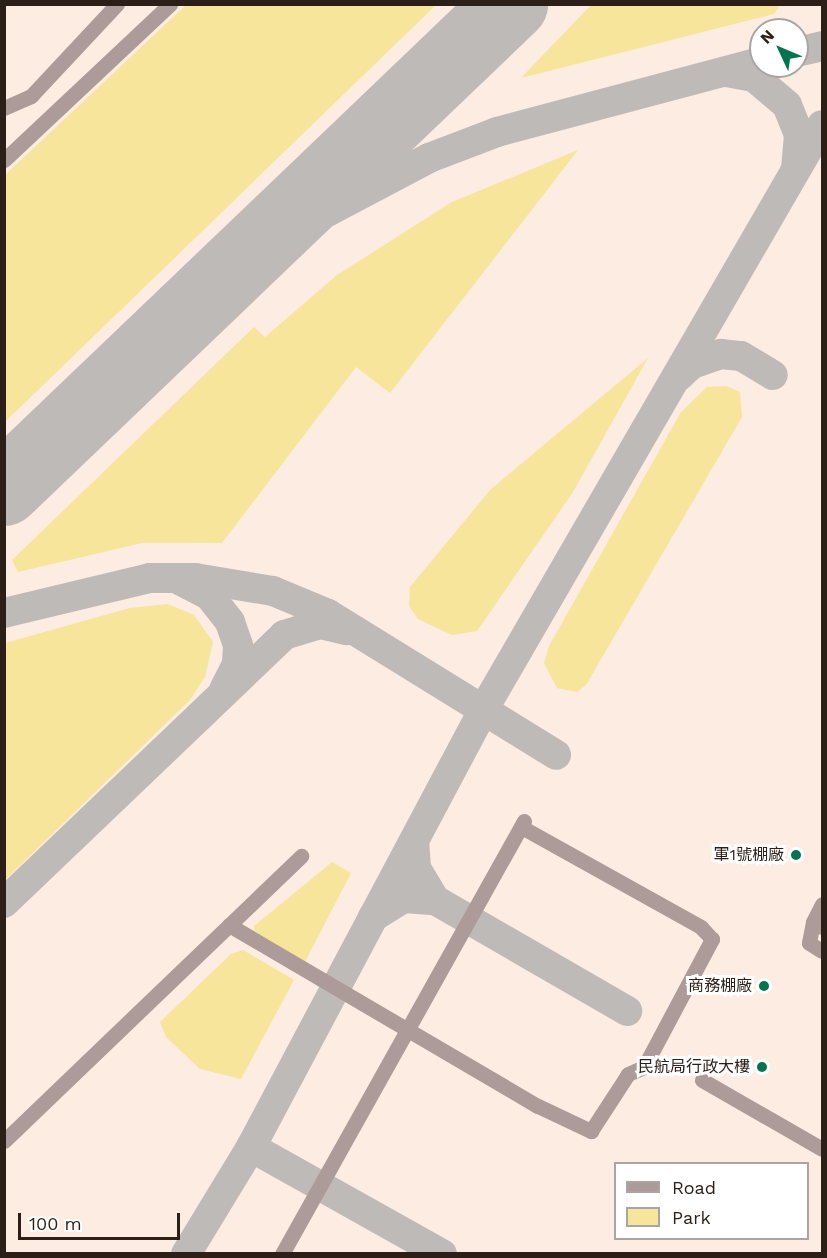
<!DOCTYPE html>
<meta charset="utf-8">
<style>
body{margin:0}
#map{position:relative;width:827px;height:1258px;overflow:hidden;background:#fbfbfb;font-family:"Work Sans","Noto Sans TC",sans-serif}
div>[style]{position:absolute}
.built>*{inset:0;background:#fcece2}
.green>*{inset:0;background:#f6e59a}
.taxiway>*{height:30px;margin:-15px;padding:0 15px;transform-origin:15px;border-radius:15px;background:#bebab8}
.runway>*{height:74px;margin:-37px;padding:0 37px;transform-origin:37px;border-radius:37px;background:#bebab8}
.minor>*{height:15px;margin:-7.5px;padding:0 7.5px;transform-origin:7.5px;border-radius:7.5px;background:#ac9b98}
.dots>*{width:16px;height:16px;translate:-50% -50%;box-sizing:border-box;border:3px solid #fff;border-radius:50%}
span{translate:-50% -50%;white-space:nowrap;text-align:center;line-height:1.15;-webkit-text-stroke:6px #fff;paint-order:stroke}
.poi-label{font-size:16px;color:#2b1f18}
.right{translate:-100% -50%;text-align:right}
.frame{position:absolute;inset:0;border:6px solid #2b1f18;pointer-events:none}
.legend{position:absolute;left:614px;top:1162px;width:195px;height:78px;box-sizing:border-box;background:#fff;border:2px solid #aaa5a3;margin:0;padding:8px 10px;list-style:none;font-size:18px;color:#2b1f18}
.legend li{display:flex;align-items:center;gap:12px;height:30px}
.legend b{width:30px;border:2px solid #aaa5a3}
.north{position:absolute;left:749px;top:18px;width:60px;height:60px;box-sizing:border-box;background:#fff;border:2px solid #aaa5a3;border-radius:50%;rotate:314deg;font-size:16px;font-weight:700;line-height:24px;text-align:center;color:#2b1f18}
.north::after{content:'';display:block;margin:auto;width:21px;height:27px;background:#04744e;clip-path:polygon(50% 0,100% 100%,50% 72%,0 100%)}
.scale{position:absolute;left:18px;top:1213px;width:162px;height:27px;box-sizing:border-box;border:3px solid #2b1f18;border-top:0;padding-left:8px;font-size:18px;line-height:21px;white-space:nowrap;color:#2b1f18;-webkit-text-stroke:4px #fff;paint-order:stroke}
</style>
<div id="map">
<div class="built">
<i style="clip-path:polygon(evenodd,5px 5px,822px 5px,822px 1253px,5px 1254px,5px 5px,761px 30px,797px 30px,797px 66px,761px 66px,761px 30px,5px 5px,616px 1164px,808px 1164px,808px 1238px,616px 1238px,616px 1164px)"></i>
</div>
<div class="green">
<i style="clip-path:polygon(187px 4px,436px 5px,5px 422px,5px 175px)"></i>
<i style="clip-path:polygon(591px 5px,591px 4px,780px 5px,774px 14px,521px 78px)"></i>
<i style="clip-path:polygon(578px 150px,390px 393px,356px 367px,222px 543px,142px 543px,18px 572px,12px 560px,254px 327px,265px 337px,337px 275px,452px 202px)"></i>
<i style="clip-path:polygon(648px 358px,573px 492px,477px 631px,452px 635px,418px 619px,409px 606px,410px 587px,491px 489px)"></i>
<i style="clip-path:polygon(726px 386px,740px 392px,742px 417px,586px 685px,577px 692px,557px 688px,544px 663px,549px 646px,681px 412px,707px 387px)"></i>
<i style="clip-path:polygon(168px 604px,194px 615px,213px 642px,205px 677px,190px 700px,5px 880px,5px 643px,130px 608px)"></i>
<i style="clip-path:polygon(332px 862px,351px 873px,305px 962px,255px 934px,254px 926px)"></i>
<i style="clip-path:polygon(243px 950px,294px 980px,241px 1079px,200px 1069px,166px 1037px,160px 1022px,231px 954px)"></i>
</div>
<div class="taxiway">
<i style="left:797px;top:52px;width:26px;rotate:-13deg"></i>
<i style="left:726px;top:72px;width:28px;rotate:10deg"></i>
<i style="left:754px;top:77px;width:43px;rotate:40.3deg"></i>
<i style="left:787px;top:105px;width:32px;rotate:68deg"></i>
<i style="left:799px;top:135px;width:33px;rotate:95deg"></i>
<i style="left:222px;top:281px;width:90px;rotate:-35.5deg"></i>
<i style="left:295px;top:229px;width:152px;rotate:-27.9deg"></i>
<i style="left:429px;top:158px;width:73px;rotate:-20.9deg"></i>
<i style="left:497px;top:132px;width:273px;rotate:-14.9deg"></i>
<i style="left:679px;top:376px;width:18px;rotate:-43deg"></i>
<i style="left:692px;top:364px;width:31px;rotate:-19deg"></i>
<i style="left:721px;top:354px;width:20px;rotate:6deg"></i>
<i style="left:741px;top:356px;width:37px;rotate:31deg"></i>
<i style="left:183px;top:582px;width:29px;rotate:27deg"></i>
<i style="left:209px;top:595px;width:34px;rotate:52deg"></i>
<i style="left:230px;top:622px;width:24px;rotate:71deg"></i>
<i style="left:238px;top:645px;width:19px;rotate:93deg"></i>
<i style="left:237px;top:664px;width:28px;rotate:117deg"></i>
<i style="left:4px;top:613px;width:150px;rotate:-13.5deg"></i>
<i style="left:150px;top:578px;width:45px"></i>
<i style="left:195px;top:578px;width:79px;rotate:9.5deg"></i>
<i style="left:273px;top:591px;width:60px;rotate:22.7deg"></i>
<i style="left:328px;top:614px;width:268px;rotate:31.7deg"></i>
<i style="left:435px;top:900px;width:222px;rotate:30deg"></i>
<i style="left:4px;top:903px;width:388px;rotate:-43.7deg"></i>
<i style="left:284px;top:635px;width:38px;rotate:-17deg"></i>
<i style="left:320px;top:624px;width:28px;rotate:13deg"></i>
<i style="left:373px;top:917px;width:36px;rotate:-32deg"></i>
<i style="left:404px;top:898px;width:31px;rotate:4deg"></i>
<i style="left:435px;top:900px;width:37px;rotate:-121deg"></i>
<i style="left:416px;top:868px;width:26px;rotate:-94deg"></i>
<i style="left:251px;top:1147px;width:219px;rotate:29.3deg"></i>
<i style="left:186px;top:1254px;width:125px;rotate:-58.7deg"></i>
<i style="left:251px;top:1147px;width:493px;rotate:-62deg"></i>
<i style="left:482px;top:712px;width:678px;rotate:-59.92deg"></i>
</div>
<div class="runway">
<i style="left:4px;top:489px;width:702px;rotate:-43.73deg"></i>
</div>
<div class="minor">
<i style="left:4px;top:108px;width:30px;rotate:-24deg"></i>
<i style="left:31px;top:96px;width:126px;rotate:-46.9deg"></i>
<i style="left:4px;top:160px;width:228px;rotate:-43.2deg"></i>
<i style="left:813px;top:922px;width:21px;rotate:101deg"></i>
<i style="left:809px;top:943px;width:15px;rotate:32deg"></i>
<i style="left:229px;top:925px;width:358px;rotate:30.4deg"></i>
<i style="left:538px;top:1106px;width:59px;rotate:25.3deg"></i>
<i style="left:591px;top:1131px;width:68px;rotate:-57deg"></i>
<i style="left:628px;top:1074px;width:17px;rotate:-24deg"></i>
<i style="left:644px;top:1067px;width:145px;rotate:-62deg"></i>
<i style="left:712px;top:939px;width:16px;rotate:-133deg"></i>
<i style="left:701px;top:927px;width:206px;rotate:-150.9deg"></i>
<i style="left:822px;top:927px;width:10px;rotate:-151deg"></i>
<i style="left:813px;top:922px;width:20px;rotate:-63deg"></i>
<i style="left:702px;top:1080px;width:138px;rotate:29.9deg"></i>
<i style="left:4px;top:1141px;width:412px;rotate:-43.8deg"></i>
<i style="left:282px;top:1254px;width:496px;rotate:-60.8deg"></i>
</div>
<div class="dots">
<i style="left:796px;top:855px;background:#04744e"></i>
<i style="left:764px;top:986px;background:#04744e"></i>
<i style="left:762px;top:1067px;background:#04744e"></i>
</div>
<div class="poi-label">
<span class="right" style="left:784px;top:855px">軍1號棚廠</span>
<span class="right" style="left:752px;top:986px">商務棚廠</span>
<span class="right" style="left:750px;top:1067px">民航局行政大樓</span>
</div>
<div class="frame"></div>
<ul class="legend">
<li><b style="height:8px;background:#ac9b98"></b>Road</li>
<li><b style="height:16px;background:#f6e59a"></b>Park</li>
</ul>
<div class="north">N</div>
<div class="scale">100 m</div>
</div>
